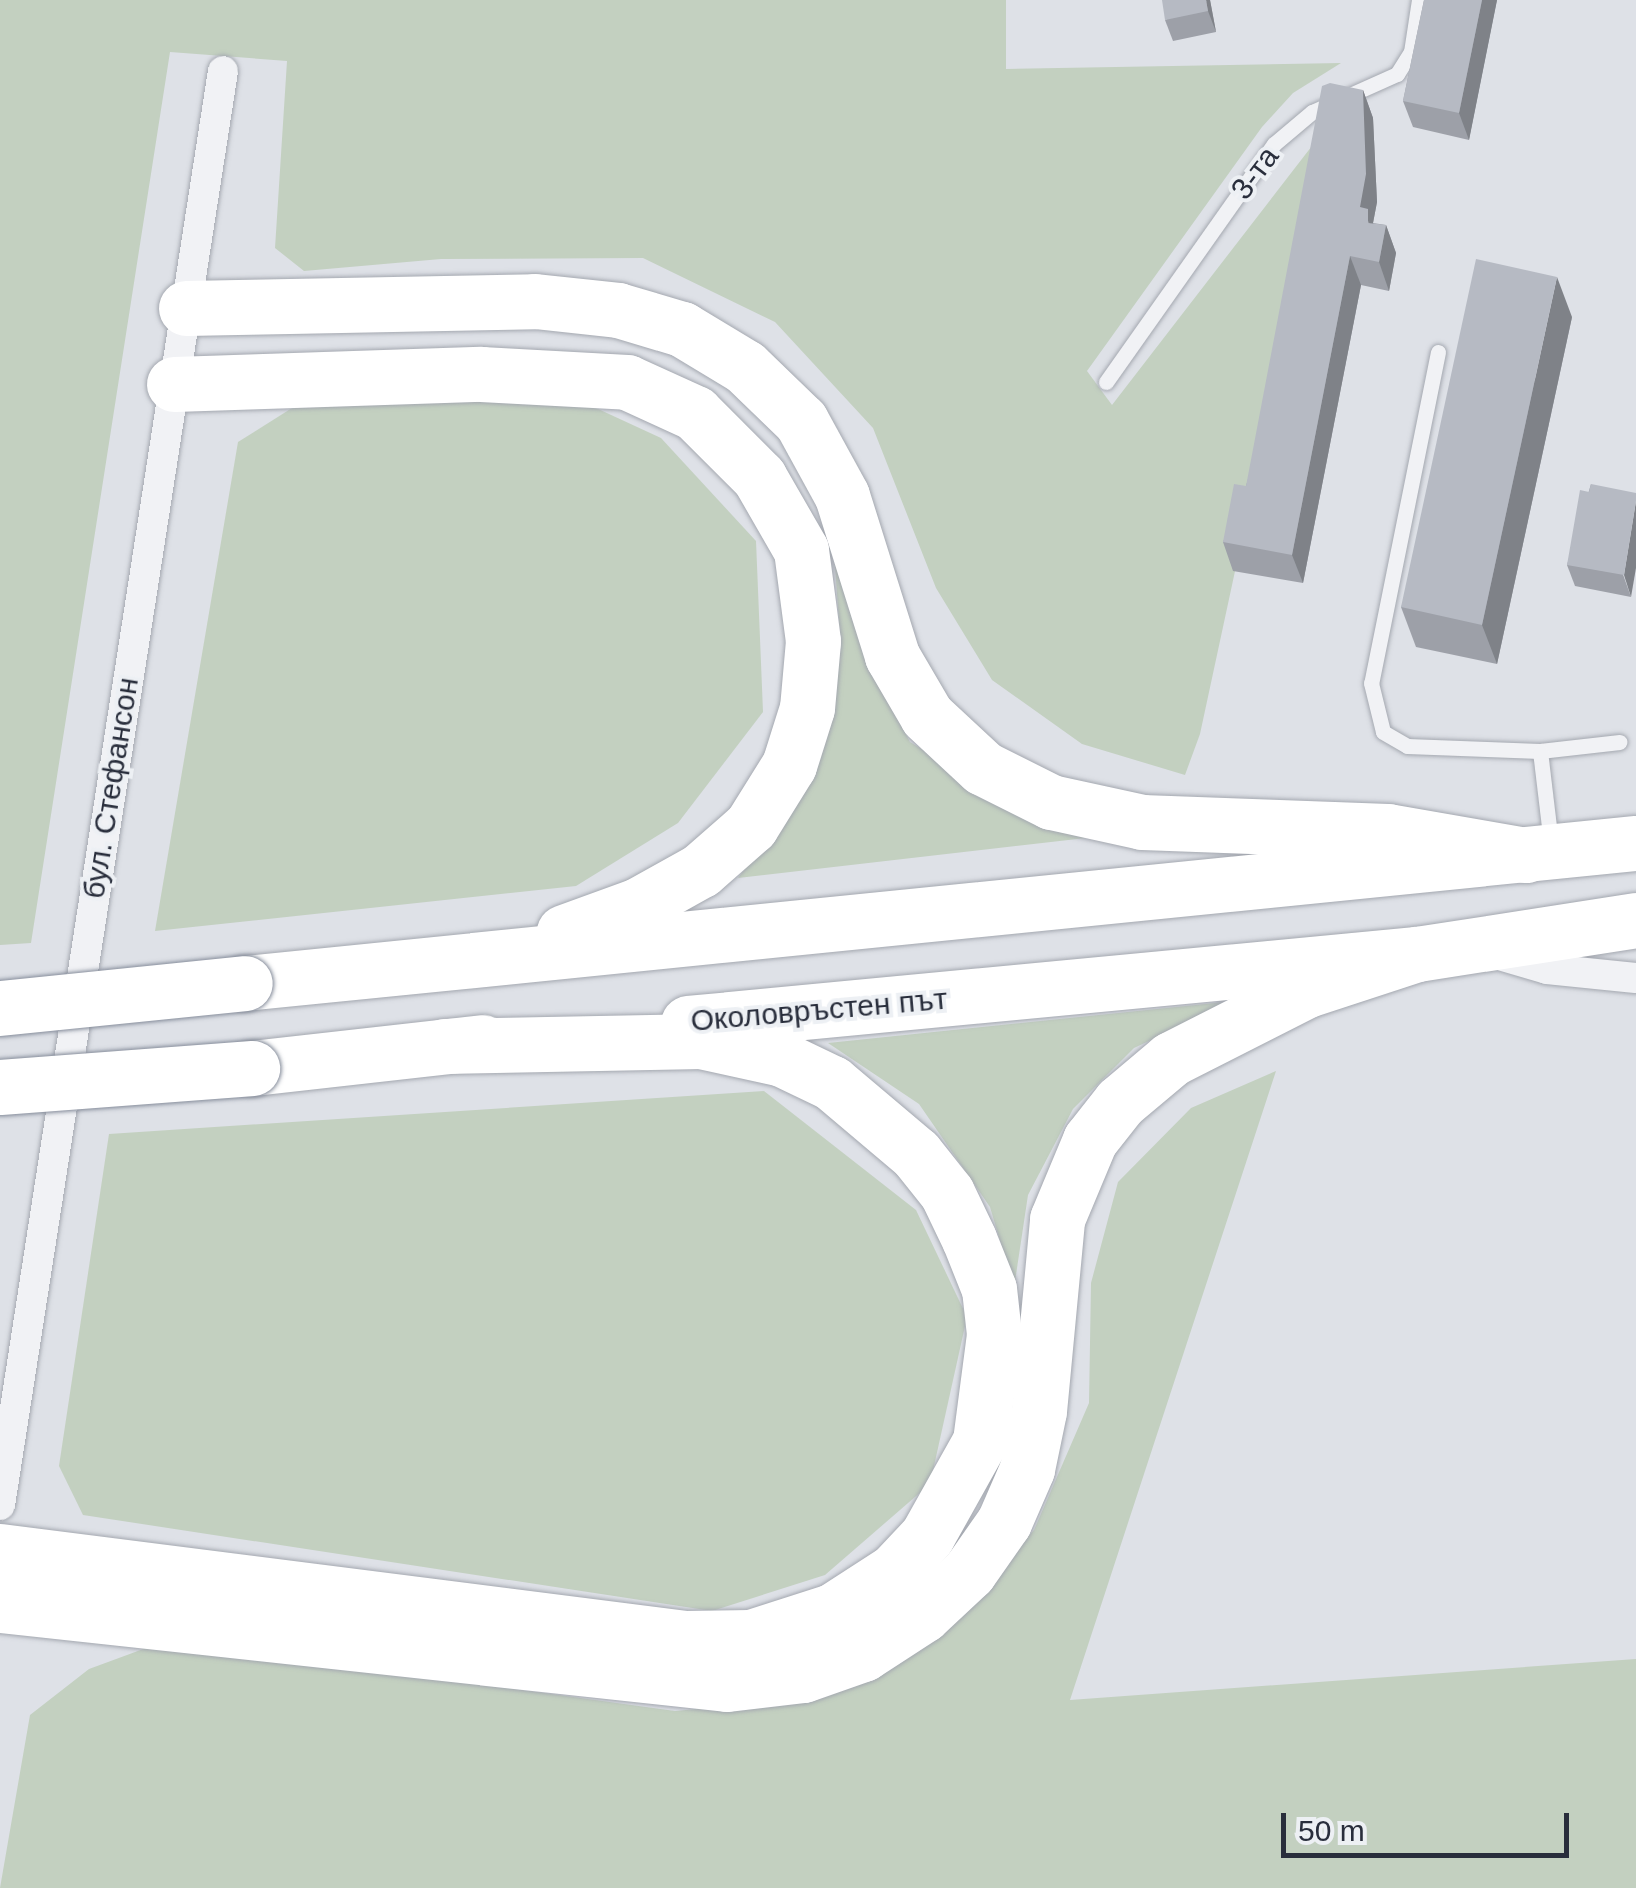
<!DOCTYPE html>
<meta charset="utf-8">
<style>
body{margin:0}
#map{position:relative;width:1636px;height:1888px;overflow:hidden;background:#dee1e7;font-family:Arial,sans-serif}
div>[style]{position:absolute}
.green>*{inset:0;background:#c3d0c0}
.roads{filter:drop-shadow(0 0 2px #a4a8b0) drop-shadow(0 0 2px #a4a8b0)}
.lane>*{height:15px;margin:-7.5px;padding:0 7.5px;transform-origin:7.5px;border-radius:7.5px;background:#f1f2f5}
.street>*{height:30px;margin:-15px;padding:0 15px;transform-origin:15px;border-radius:15px;background:#f1f2f5}
.highway>*{height:55px;margin:-27.5px;padding:0 27.5px;transform-origin:27.5px;border-radius:27.5px;background:#fff}
.bridges{filter:drop-shadow(0 0 2px #878e9c) drop-shadow(0 0 2px #878e9c)}
.highway-bridge>*{height:55px;margin:-27.5px;padding:0 27.5px;transform-origin:27.5px;border-radius:27.5px;background:#fff}
.wall>*{inset:0;background:#9da0a8}
.shaded-wall>*{inset:0;background:#7f8288}
.building>*{inset:0;background:#b6bac3}
span{translate:-50% -50%;white-space:nowrap;text-align:center;line-height:1.15;-webkit-text-stroke:8px #edf0f4;paint-order:stroke}
.street-label{font-size:30px;color:#292e3c}
.scale{position:absolute;left:1281px;top:1813px;width:288px;height:45px;box-sizing:border-box;border:5px solid #292e3c;border-top:0;padding-left:12px;font-size:30px;line-height:35px;white-space:nowrap;color:#292e3c;-webkit-text-stroke:8px #edf0f4;paint-order:stroke}
</style>
<div id="map">
<div class="green">
<i style="clip-path:polygon(0 0,1006px 0,1006px 69px,1341px 63px,1293px 93px,1262px 127px,1087px 371px,1112px 405px,1332px 120px,1200px 734px,1185px 775px,1082px 744px,992px 680px,936px 588px,873px 428px,775px 322px,643px 258px,441px 259px,304px 271px,275px 248px,287px 61px,170px 52px,31px 943px,0 945px)"></i>
<i style="clip-path:polygon(570px 396px,661px 438px,756px 541px,763px 712px,678px 823px,576px 886px,155px 931px,238px 442px,292px 408px)"></i>
<i style="clip-path:polygon(832px 526px,863px 652px,910px 742px,1021px 809px,1112px 835px,738px 878px,809px 782px,841px 648px)"></i>
<i style="clip-path:polygon(1234px 1001px,1134px 1048px,1073px 1109px,1028px 1195px,1014px 1288px,990px 1207px,919px 1104px,828px 1043px)"></i>
<i style="clip-path:polygon(1276px 1071px,1070px 1700px,1636px 1659px,1636px 1888px,0 1888px,30px 1715px,89px 1669px,165px 1641px,675px 1711px,805px 1699px,940px 1632px,1034px 1530px,1089px 1403px,1091px 1283px,1118px 1182px,1191px 1108px)"></i>
<i style="clip-path:polygon(764px 1091px,916px 1210px,967px 1317px,930px 1484px,825px 1575px,712px 1611px,83px 1515px,59px 1466px,109px 1134px)"></i>
</div>
<div class="roads">
<div class="lane">
<i style="left:1438px;top:352px;width:338px;rotate:101.4deg"></i>
<i style="left:1371px;top:683px;width:50px;rotate:76.2deg"></i>
<i style="left:1383px;top:732px;width:28px;rotate:30deg"></i>
<i style="left:1407px;top:746px;width:133px;rotate:2.2deg"></i>
<i style="left:1540px;top:751px;width:80px;rotate:-6.5deg"></i>
<i style="left:1106px;top:382px;width:291px;rotate:-54.8deg"></i>
<i style="left:1274px;top:144px;width:50px;rotate:-40.1deg"></i>
<i style="left:1312px;top:112px;width:93px;rotate:-24.1deg"></i>
<i style="left:1397px;top:74px;width:26px;rotate:-58deg"></i>
<i style="left:1411px;top:52px;width:53px;rotate:-81.3deg"></i>
<i style="left:1540px;top:751px;width:93px;rotate:83.2deg"></i>
</div>
<div class="street">
<i style="left:1493px;top:953px;width:56px;rotate:16.5deg"></i>
<i style="left:1547px;top:969px;width:89px;rotate:5.8deg"></i>
<i style="left:0;top:1505px;width:1451px;rotate:-81.16deg"></i>
</div>
<div class="highway">
<i style="left:186px;top:308px;width:349px;rotate:-1.1deg"></i>
<i style="left:535px;top:301px;width:83px;rotate:6.2deg"></i>
<i style="left:618px;top:310px;width:67px;rotate:16.5deg"></i>
<i style="left:682px;top:329px;width:74px;rotate:31.1deg"></i>
<i style="left:745px;top:367px;width:78px;rotate:44deg"></i>
<i style="left:801px;top:421px;width:85px;rotate:61.3deg"></i>
<i style="left:842px;top:496px;width:168px;rotate:72.6deg"></i>
<i style="left:892px;top:656px;width:69px;rotate:59.7deg"></i>
<i style="left:927px;top:716px;width:76px;rotate:42.9deg"></i>
<i style="left:983px;top:768px;width:76px;rotate:26.6deg"></i>
<i style="left:1051px;top:802px;width:93px;rotate:12.4deg"></i>
<i style="left:1142px;top:822px;width:246px;rotate:2.1deg"></i>
<i style="left:1388px;top:831px;width:140px;rotate:9.9deg"></i>
<i style="left:174px;top:384px;width:307px;rotate:-1.9deg"></i>
<i style="left:481px;top:374px;width:146px;rotate:3.1deg"></i>
<i style="left:627px;top:382px;width:75px;rotate:24.5deg"></i>
<i style="left:695px;top:413px;width:91px;rotate:45deg"></i>
<i style="left:759px;top:477px;width:84px;rotate:60.1deg"></i>
<i style="left:801px;top:550px;width:92px;rotate:82.5deg"></i>
<i style="left:813px;top:641px;width:67px;rotate:95.1deg"></i>
<i style="left:807px;top:708px;width:60px;rotate:107.5deg"></i>
<i style="left:789px;top:765px;width:72px;rotate:121.9deg"></i>
<i style="left:751px;top:826px;width:67px;rotate:138.7deg"></i>
<i style="left:701px;top:870px;width:72px;rotate:150.9deg"></i>
<i style="left:638px;top:905px;width:79px;rotate:160deg"></i>
<i style="left:245px;top:983px;width:1398px;rotate:-5.75deg"></i>
<i style="left:688px;top:1023px;width:732px;rotate:-5.41deg"></i>
<i style="left:1417px;top:954px;width:222px;rotate:-8.8deg"></i>
<i style="left:252px;top:1068px;width:232px;rotate:-6.4deg"></i>
<i style="left:0;top:1551px;width:691px;rotate:7.23deg"></i>
<i style="left:686px;top:1638px;width:65px;rotate:-0.9deg"></i>
<i style="left:751px;top:1637px;width:85px;rotate:-17.8deg"></i>
<i style="left:832px;top:1611px;width:74px;rotate:-32.8deg"></i>
<i style="left:894px;top:1571px;width:48px;rotate:-46.7deg"></i>
<i style="left:927px;top:1536px;width:109px;rotate:-60.8deg"></i>
<i style="left:980px;top:1441px;width:108px;rotate:-82.5deg"></i>
<i style="left:994px;top:1334px;width:45px;rotate:-96.3deg"></i>
<i style="left:989px;top:1289px;width:54px;rotate:-111.8deg"></i>
<i style="left:969px;top:1239px;width:51px;rotate:-115.6deg"></i>
<i style="left:947px;top:1193px;width:50px;rotate:-128.5deg"></i>
<i style="left:916px;top:1154px;width:110px;rotate:-139.8deg"></i>
<i style="left:832px;top:1083px;width:55px;rotate:-154.4deg"></i>
<i style="left:782px;top:1059px;width:84px;rotate:-167.6deg"></i>
<i style="left:700px;top:1041px;width:255px;rotate:178.9deg"></i>
<i style="left:0;top:1605px;width:731px;rotate:6.2deg"></i>
<i style="left:727px;top:1684px;width:77px;rotate:-6.8deg"></i>
<i style="left:803px;top:1675px;width:64px;rotate:-19.3deg"></i>
<i style="left:863px;top:1654px;width:72px;rotate:-33deg"></i>
<i style="left:923px;top:1615px;width:63px;rotate:-43.1deg"></i>
<i style="left:969px;top:1572px;width:61px;rotate:-55deg"></i>
<i style="left:1004px;top:1522px;width:58px;rotate:-66.5deg"></i>
<i style="left:1027px;top:1469px;width:59px;rotate:-78.3deg"></i>
<i style="left:1039px;top:1411px;width:193px;rotate:-84.6deg"></i>
<i style="left:1057px;top:1219px;width:86px;rotate:-67.3deg"></i>
<i style="left:1090px;top:1140px;width:48px;rotate:-51.7deg"></i>
<i style="left:1120px;top:1102px;width:67px;rotate:-40.1deg"></i>
<i style="left:1171px;top:1059px;width:153px;rotate:-26.9deg"></i>
<i style="left:1307px;top:990px;width:116px;rotate:-18.1deg"></i>
</div>
</div>
<div class="bridges">
<div class="highway-bridge">
<i style="left:0;top:1008px;width:246px;rotate:-5.8deg"></i>
<i style="left:0;top:1087px;width:253px;rotate:-4.3deg"></i>
</div>
</div>
<div class="wall">
<i style="clip-path:polygon(1210px 0,1216px 32px,1173px 41px,1165px 20px)"></i>
<i style="clip-path:polygon(1424px 0,1497px 0,1469px 140px,1413px 127px,1403px 101px)"></i>
<i style="clip-path:polygon(1363px 90px,1373px 118px,1377px 202px,1373px 223px,1386px 225px,1396px 253px,1389px 291px,1361px 285px,1303px 583px,1233px 571px,1223px 542px,1246px 486px)"></i>
<i style="clip-path:polygon(1572px 317px,1497px 664px,1416px 647px,1401px 607px)"></i>
<i style="clip-path:polygon(1591px 484px,1631px 597px,1575px 586px,1567px 565px)"></i>
</div>
<div class="shaded-wall">
<i style="clip-path:polygon(1206px 0,1210px 0,1216px 32px,1208px 11px)"></i>
<i style="clip-path:polygon(1482px 0,1497px 0,1469px 140px,1459px 113px)"></i>
<i style="clip-path:polygon(1363px 90px,1373px 118px,1377px 202px,1373px 223px,1378px 238px,1360px 207px)"></i>
<i style="clip-path:polygon(1386px 225px,1396px 253px,1389px 291px,1379px 262px)"></i>
<i style="clip-path:polygon(1350px 256px,1361px 285px,1303px 583px,1292px 555px)"></i>
<i style="clip-path:polygon(1557px 277px,1572px 317px,1497px 664px,1482px 625px)"></i>
<i style="clip-path:polygon(1636px 501px,1636px 568px,1631px 597px,1624px 575px)"></i>
</div>
<div class="building">
<i style="clip-path:polygon(1162px 0,1206px 0,1208px 11px,1165px 20px)"></i>
<i style="clip-path:polygon(1424px 0,1482px 0,1459px 113px,1403px 101px)"></i>
<i style="clip-path:polygon(1330px 83px,1363px 90px,1366px 174px,1360px 207px,1368px 209px,1368px 223px,1386px 225px,1379px 262px,1350px 256px,1292px 555px,1223px 542px,1234px 484px,1246px 486px,1322px 86px)"></i>
<i style="clip-path:polygon(1476px 259px,1557px 277px,1482px 625px,1401px 607px)"></i>
<i style="clip-path:polygon(1591px 484px,1636px 493px,1636px 501px,1624px 575px,1567px 565px,1580px 490px,1589px 492px)"></i>
</div>
<div class="street-label">
<span style="left:1255px;top:173px;rotate:-53deg">3-та</span>
<span style="left:111px;top:788px;rotate:-81deg">бул. Стефансон</span>
<span style="left:819px;top:1010px;rotate:-5deg">Околовръстен път</span>
</div>
<div class="scale">50 m</div>
</div>
